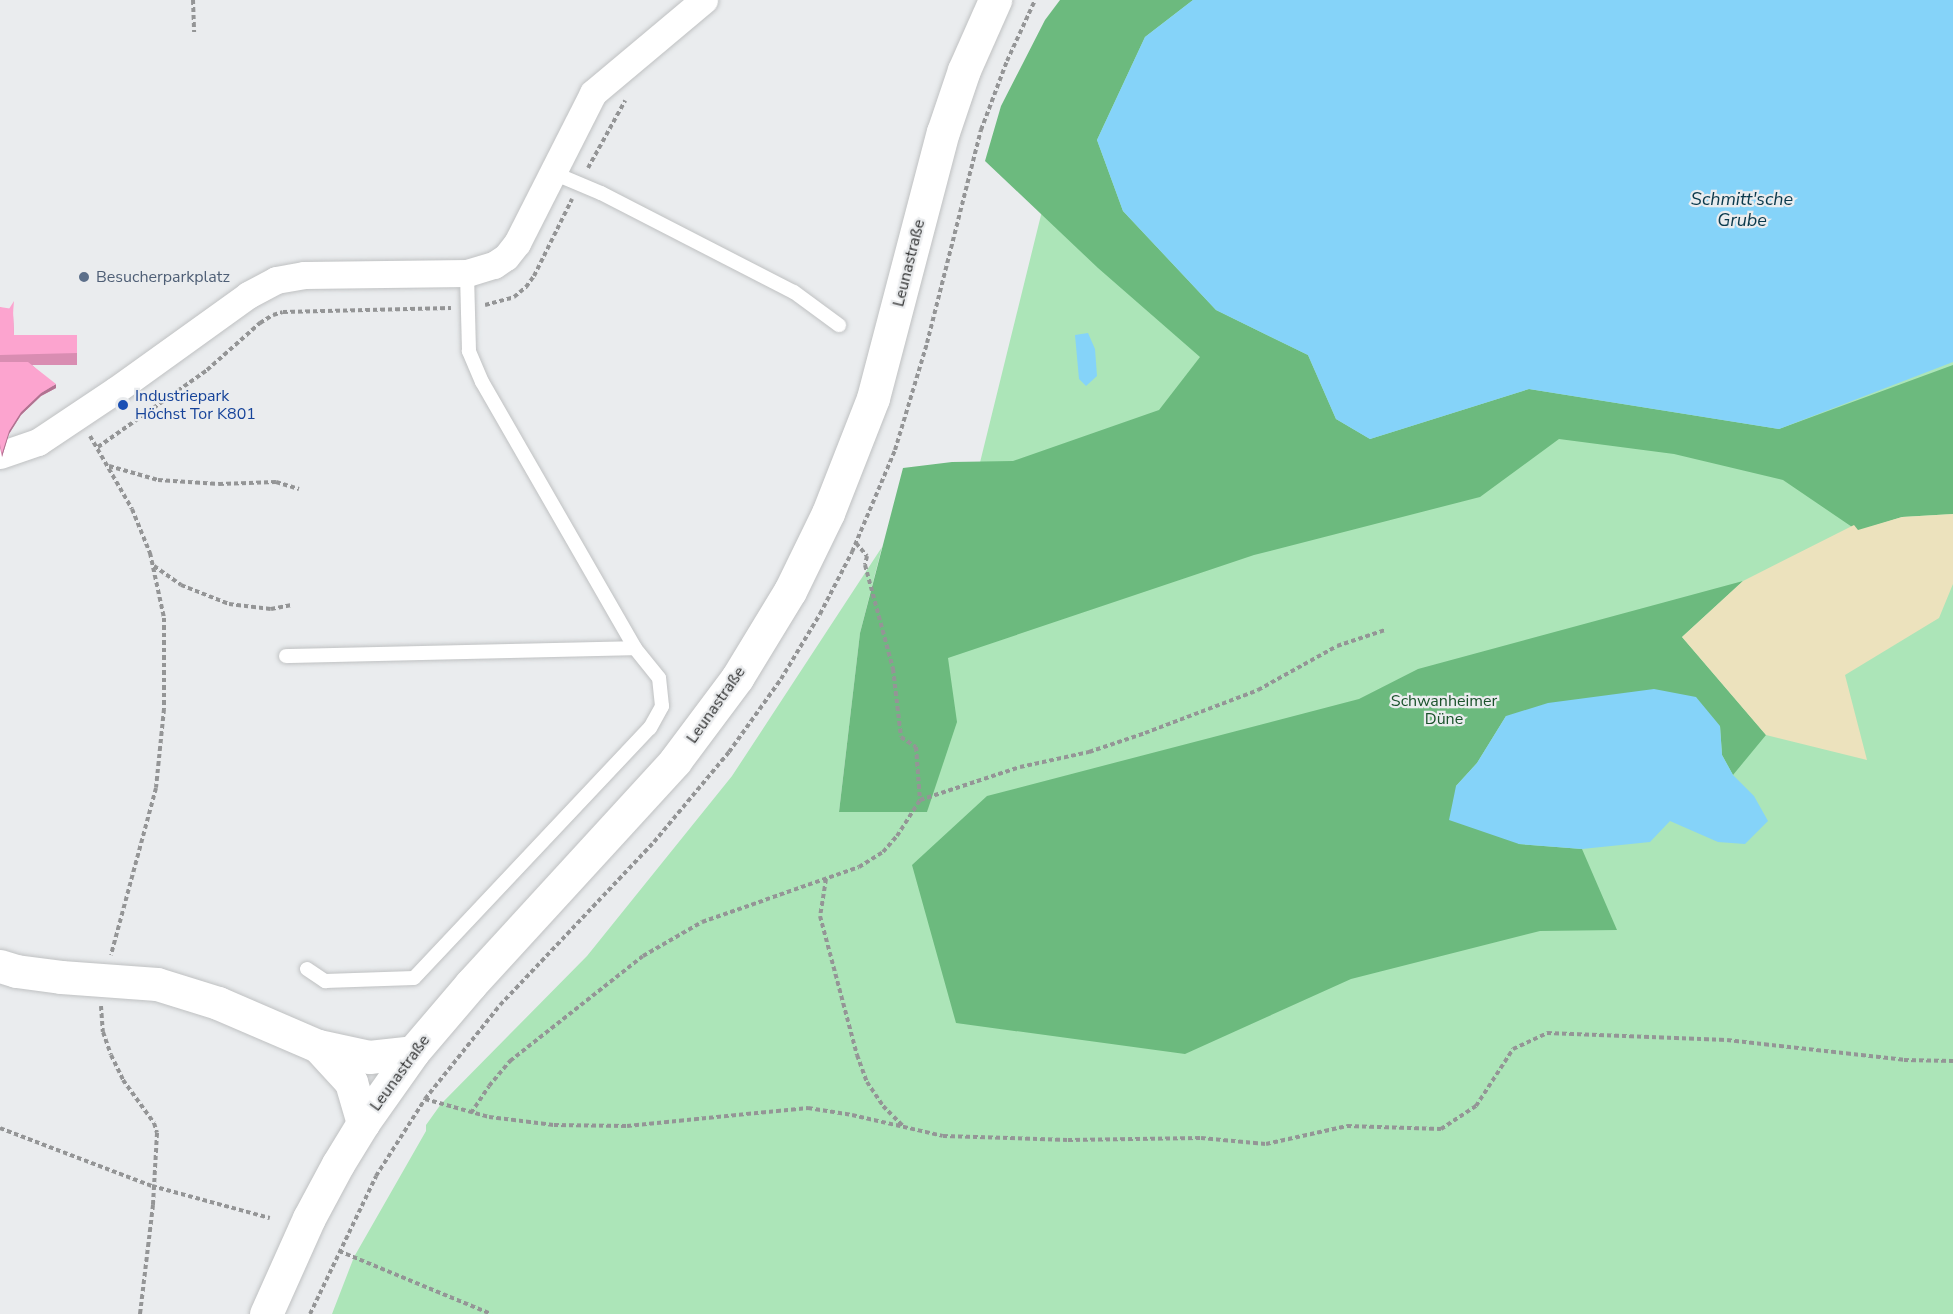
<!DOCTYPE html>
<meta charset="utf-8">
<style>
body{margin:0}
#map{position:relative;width:1953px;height:1314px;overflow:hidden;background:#eaecee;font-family:"Nunito Sans",sans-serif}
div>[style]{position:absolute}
.green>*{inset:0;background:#ace5b8}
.forest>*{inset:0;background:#6cba7e}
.sand>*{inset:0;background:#ece2bd}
.water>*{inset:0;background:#85d3f9}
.path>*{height:4px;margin-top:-2px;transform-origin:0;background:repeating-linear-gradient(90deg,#949596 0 4.5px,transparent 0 7.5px)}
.roads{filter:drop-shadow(0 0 2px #bfc1c2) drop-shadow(0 0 2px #bfc1c2)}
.service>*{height:14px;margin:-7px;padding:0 7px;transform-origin:7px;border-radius:7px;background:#fff}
.minor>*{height:27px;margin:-13.5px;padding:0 13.5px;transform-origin:13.5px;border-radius:13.5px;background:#fff}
.tertiary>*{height:33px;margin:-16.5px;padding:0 16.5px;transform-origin:16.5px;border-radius:16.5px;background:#fff}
.secondary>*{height:33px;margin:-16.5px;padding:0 16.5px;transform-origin:16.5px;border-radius:16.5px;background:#fff}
.wall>*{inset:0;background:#d98db2}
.shaded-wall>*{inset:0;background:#b07391}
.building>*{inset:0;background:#fca4cf}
.dots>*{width:16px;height:16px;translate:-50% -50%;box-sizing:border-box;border:3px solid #eaecee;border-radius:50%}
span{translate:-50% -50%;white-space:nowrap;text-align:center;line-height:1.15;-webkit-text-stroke:4.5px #eaecee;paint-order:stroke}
.street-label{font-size:16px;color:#2f3030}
.service-label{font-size:16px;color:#4e5e75}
.left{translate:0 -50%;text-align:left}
.transit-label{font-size:16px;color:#164399}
.park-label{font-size:16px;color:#1a522b}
.water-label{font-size:18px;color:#0a394c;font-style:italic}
</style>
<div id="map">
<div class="green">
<i style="clip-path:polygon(1094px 0,1953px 0,1953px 1314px,332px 1314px,354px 1257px,426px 1131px,426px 1125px,441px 1104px,587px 956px,732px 776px,882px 547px,860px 633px,839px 812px,927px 812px,953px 572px)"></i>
</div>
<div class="forest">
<i style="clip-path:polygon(1060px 0,1193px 0,1145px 37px,1097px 140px,1123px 211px,1216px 310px,1308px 355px,1336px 419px,1370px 439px,1529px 389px,1779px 429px,1953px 365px,1953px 514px,1902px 517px,1858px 531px,1783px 480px,1674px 454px,1559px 439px,1480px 497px,1254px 555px,948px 658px,957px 722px,927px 812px,839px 812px,860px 633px,903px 468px,952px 462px,1013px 461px,1159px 410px,1200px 357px,1098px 268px,985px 161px,1001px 106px,1045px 20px)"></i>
<i style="clip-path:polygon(1743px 581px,1682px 637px,1766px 735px,1733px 775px,1722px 755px,1720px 726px,1506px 716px,1477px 763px,1456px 786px,1519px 844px,1582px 849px,1617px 930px,1540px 931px,1351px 979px,1185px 1054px,956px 1023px,912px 865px,987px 796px,1359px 699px,1418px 669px)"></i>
</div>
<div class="sand">
<i style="clip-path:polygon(1953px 514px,1953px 584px,1939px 618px,1845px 675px,1867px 760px,1766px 735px,1682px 637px,1743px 581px,1854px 525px,1858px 530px,1902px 517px)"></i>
</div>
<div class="water">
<i style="clip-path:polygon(1193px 0,1953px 0,1953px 362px,1779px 429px,1529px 389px,1370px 439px,1336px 419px,1308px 355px,1216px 310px,1123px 211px,1097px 140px,1145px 37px)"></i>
<i style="clip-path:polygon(1088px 333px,1095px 349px,1097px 376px,1086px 386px,1079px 379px,1075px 335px)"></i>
<i style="clip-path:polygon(1654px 689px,1696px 697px,1720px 726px,1722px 755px,1733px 775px,1754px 796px,1768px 821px,1745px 844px,1718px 842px,1670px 821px,1650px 842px,1582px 849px,1519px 844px,1449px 820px,1456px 786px,1477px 763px,1506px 716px,1548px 703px)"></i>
</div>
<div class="path">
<i style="left:193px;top:0;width:32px;rotate:88deg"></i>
<i style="left:588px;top:168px;width:77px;rotate:-61.1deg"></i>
<i style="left:485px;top:305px;width:30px;rotate:-15deg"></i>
<i style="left:514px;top:297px;width:16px;rotate:-40deg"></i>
<i style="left:526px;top:287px;width:14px;rotate:-54deg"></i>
<i style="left:534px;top:276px;width:86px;rotate:-63.7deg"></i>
<i style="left:90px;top:436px;width:84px;rotate:60.1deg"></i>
<i style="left:132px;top:509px;width:48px;rotate:67.8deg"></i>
<i style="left:150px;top:553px;width:66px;rotate:77.8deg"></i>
<i style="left:164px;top:618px;width:91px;rotate:90deg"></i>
<i style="left:164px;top:709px;width:79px;rotate:95.8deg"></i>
<i style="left:156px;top:788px;width:173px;rotate:105.1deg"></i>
<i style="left:98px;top:447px;width:133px;rotate:-35.2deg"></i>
<i style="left:207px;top:370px;width:71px;rotate:-41.6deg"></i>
<i style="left:260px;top:323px;width:15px;rotate:-32deg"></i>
<i style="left:273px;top:315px;width:10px;rotate:-17deg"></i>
<i style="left:283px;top:312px;width:168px;rotate:-1.4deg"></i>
<i style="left:109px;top:466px;width:51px;rotate:15.9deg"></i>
<i style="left:158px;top:480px;width:61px;rotate:3.8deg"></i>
<i style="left:219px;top:484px;width:57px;rotate:-2deg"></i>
<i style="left:276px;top:482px;width:24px;rotate:17deg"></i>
<i style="left:856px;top:543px;width:17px;rotate:50deg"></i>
<i style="left:867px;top:556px;width:9px;rotate:103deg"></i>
<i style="left:865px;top:565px;width:108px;rotate:74.9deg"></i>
<i style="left:893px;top:669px;width:68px;rotate:83.3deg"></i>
<i style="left:901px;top:737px;width:18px;rotate:34deg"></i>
<i style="left:916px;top:747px;width:53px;rotate:85.7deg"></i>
<i style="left:154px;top:566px;width:33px;rotate:35deg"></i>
<i style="left:181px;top:585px;width:52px;rotate:21.6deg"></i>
<i style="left:229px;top:604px;width:42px;rotate:6.8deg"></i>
<i style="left:271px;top:609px;width:21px;rotate:-11deg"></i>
<i style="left:826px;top:879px;width:37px;rotate:99deg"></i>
<i style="left:820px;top:916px;width:144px;rotate:75.1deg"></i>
<i style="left:857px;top:1055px;width:29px;rotate:70deg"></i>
<i style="left:867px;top:1082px;width:29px;rotate:56deg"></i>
<i style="left:883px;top:1106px;width:30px;rotate:45deg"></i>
<i style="left:101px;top:1006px;width:26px;rotate:86deg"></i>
<i style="left:103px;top:1032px;width:24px;rotate:71deg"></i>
<i style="left:111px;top:1055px;width:28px;rotate:64deg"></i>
<i style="left:123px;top:1080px;width:53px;rotate:54.2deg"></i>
<i style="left:154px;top:1123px;width:10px;rotate:73deg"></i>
<i style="left:157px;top:1133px;width:72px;rotate:93.2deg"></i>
<i style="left:153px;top:1205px;width:110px;rotate:96.8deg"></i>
<i style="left:425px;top:1099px;width:66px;rotate:15.7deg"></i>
<i style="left:489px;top:1117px;width:65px;rotate:7deg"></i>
<i style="left:554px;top:1125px;width:73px;rotate:0.8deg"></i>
<i style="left:627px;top:1126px;width:182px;rotate:-5.7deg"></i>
<i style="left:808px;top:1108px;width:45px;rotate:9deg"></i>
<i style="left:852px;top:1115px;width:93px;rotate:13deg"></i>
<i style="left:943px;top:1136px;width:125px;rotate:1.8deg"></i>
<i style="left:1068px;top:1140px;width:133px;rotate:-0.9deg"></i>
<i style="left:1201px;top:1138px;width:65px;rotate:5.3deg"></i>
<i style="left:1266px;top:1144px;width:83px;rotate:-12.5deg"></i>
<i style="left:1347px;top:1126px;width:94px;rotate:1.8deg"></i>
<i style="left:1441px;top:1129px;width:42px;rotate:-33.3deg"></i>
<i style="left:1476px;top:1106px;width:68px;rotate:-57deg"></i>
<i style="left:1513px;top:1049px;width:38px;rotate:-25deg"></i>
<i style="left:1547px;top:1033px;width:180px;rotate:2.2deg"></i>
<i style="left:1727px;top:1040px;width:178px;rotate:6.4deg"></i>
<i style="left:1904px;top:1060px;width:49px;rotate:1.2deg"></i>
<i style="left:471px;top:1113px;width:32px;rotate:-56deg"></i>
<i style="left:489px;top:1086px;width:33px;rotate:-50deg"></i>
<i style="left:510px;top:1061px;width:169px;rotate:-38.3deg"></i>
<i style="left:643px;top:956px;width:68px;rotate:-30deg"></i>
<i style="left:702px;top:922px;width:166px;rotate:-19.3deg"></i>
<i style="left:859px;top:867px;width:28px;rotate:-32deg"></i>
<i style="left:883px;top:852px;width:21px;rotate:-49deg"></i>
<i style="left:897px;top:836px;width:43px;rotate:-57.4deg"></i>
<i style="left:920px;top:800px;width:105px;rotate:-18.3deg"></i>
<i style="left:1020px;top:767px;width:71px;rotate:-12.3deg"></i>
<i style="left:1089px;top:752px;width:59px;rotate:-18.7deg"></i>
<i style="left:1145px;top:733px;width:121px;rotate:-20.8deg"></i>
<i style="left:1258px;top:690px;width:90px;rotate:-29.1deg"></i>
<i style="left:1337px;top:646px;width:51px;rotate:-18.4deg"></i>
<i style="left:0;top:1128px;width:163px;rotate:20.9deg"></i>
<i style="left:152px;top:1186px;width:122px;rotate:15.2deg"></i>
<i style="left:339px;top:1251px;width:165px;rotate:22.5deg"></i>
<i style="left:310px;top:1314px;width:153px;rotate:-64.4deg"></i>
<i style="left:376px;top:1176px;width:91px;rotate:-57.5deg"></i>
<i style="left:425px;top:1099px;width:120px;rotate:-51.4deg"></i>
<i style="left:500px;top:1005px;width:224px;rotate:-46.6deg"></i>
<i style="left:654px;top:842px;width:117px;rotate:-50.2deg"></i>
<i style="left:729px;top:752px;width:90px;rotate:-54.5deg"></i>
<i style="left:781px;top:679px;width:76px;rotate:-59deg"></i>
<i style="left:820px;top:614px;width:70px;rotate:-62.7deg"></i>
<i style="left:852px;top:552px;width:111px;rotate:-67.1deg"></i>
<i style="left:895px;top:450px;width:112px;rotate:-73.3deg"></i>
<i style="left:927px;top:343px;width:220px;rotate:-75.8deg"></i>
<i style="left:981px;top:130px;width:74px;rotate:-69.4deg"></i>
<i style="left:1007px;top:61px;width:67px;rotate:-65.3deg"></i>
</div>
<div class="roads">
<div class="service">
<i style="left:551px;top:172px;width:54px;rotate:22.8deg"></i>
<i style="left:601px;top:193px;width:217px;rotate:27.2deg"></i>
<i style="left:794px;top:292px;width:56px;rotate:36.3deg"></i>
<i style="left:286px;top:656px;width:349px;rotate:-1.3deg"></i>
<i style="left:307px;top:969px;width:22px;rotate:34deg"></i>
<i style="left:325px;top:981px;width:89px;rotate:-1.9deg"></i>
<i style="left:414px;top:978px;width:344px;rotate:-46.7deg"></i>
<i style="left:650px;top:728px;width:25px;rotate:-61deg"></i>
<i style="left:662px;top:706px;width:28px;rotate:-96deg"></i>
<i style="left:659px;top:678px;width:38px;rotate:-129deg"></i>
<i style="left:635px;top:648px;width:307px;rotate:-119.9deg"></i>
<i style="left:482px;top:382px;width:34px;rotate:-113deg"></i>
<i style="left:469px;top:351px;width:78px;rotate:-91.5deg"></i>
</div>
<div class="minor">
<i style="left:0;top:455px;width:40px;rotate:-18.9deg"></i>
<i style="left:38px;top:442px;width:94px;rotate:-33.7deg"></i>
<i style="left:116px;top:390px;width:163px;rotate:-35.7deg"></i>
<i style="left:248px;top:295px;width:32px;rotate:-28deg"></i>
<i style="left:276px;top:280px;width:28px;rotate:-10deg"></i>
<i style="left:304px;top:275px;width:163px;rotate:-0.7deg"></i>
<i style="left:467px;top:273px;width:28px;rotate:-17deg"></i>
<i style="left:494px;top:265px;width:14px;rotate:-34deg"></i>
<i style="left:506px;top:257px;width:18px;rotate:-52deg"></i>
<i style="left:517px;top:243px;width:168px;rotate:-63.1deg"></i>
<i style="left:593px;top:93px;width:145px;rotate:-40deg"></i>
</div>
<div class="tertiary">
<i style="left:0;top:966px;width:17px;rotate:17deg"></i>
<i style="left:16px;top:971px;width:45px;rotate:7.6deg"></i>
<i style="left:61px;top:977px;width:96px;rotate:4.2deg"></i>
<i style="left:157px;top:984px;width:64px;rotate:17.3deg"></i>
<i style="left:218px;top:1003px;width:109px;rotate:23.3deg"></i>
<i style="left:318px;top:1046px;width:52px;rotate:12.2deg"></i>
<i style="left:369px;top:1057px;width:44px;rotate:-6.5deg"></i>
<i style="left:318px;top:1046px;width:49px;rotate:47.5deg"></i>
<i style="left:351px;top:1082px;width:43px;rotate:73.7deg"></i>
</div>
<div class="secondary">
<i style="left:266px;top:1314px;width:105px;rotate:-65.9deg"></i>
<i style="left:309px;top:1218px;width:61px;rotate:-61.8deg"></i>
<i style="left:338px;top:1164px;width:48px;rotate:-58.6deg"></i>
<i style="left:363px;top:1123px;width:87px;rotate:-54.8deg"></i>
<i style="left:413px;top:1052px;width:89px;rotate:-49.5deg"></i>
<i style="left:471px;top:984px;width:302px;rotate:-47.5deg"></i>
<i style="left:675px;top:761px;width:104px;rotate:-53.2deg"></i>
<i style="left:737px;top:678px;width:102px;rotate:-58.7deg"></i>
<i style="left:790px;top:591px;width:87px;rotate:-64deg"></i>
<i style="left:828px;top:513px;width:123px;rotate:-68.6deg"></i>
<i style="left:873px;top:398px;width:275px;rotate:-75.3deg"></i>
<i style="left:943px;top:132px;width:65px;rotate:-71.3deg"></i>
<i style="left:964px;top:70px;width:77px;rotate:-66.1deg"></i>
</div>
</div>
<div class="wall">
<i style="clip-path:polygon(0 307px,13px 315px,14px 335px,77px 335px,77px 365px,32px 365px,56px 388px,41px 396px,21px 415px,9px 434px,2px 457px,0 448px)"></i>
</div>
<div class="shaded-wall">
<i style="clip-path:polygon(56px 384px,56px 388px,41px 396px,21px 415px,9px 434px,2px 457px,2px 453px,9px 431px,21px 412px,41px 393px)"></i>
</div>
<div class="building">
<i style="clip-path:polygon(14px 301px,13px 313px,13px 309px,9px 309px)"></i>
<i style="clip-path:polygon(0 307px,13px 309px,14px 335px,77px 335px,77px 353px,0 355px)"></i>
<i style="clip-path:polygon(0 362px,28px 362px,56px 384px,41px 393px,21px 412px,9px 431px,2px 453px,0 444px)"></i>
</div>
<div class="dots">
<i style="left:84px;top:277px;background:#5c6f8a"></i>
<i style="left:123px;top:405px;background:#1a4fb4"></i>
</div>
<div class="street-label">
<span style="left:909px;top:263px;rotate:-76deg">Leunastraße</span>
<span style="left:716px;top:705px;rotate:-55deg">Leunastraße</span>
<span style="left:400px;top:1073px;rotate:-54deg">Leunastraße</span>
</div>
<div class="service-label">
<span class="left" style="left:96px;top:277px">Besucherparkplatz</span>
</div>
<div class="transit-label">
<span class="left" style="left:135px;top:405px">Industriepark<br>Höchst Tor K801</span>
</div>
<div class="park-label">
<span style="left:1444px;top:710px">Schwanheimer<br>Düne</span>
</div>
<div class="water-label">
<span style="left:1742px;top:210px">Schmitt'sche<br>Grube</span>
</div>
</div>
